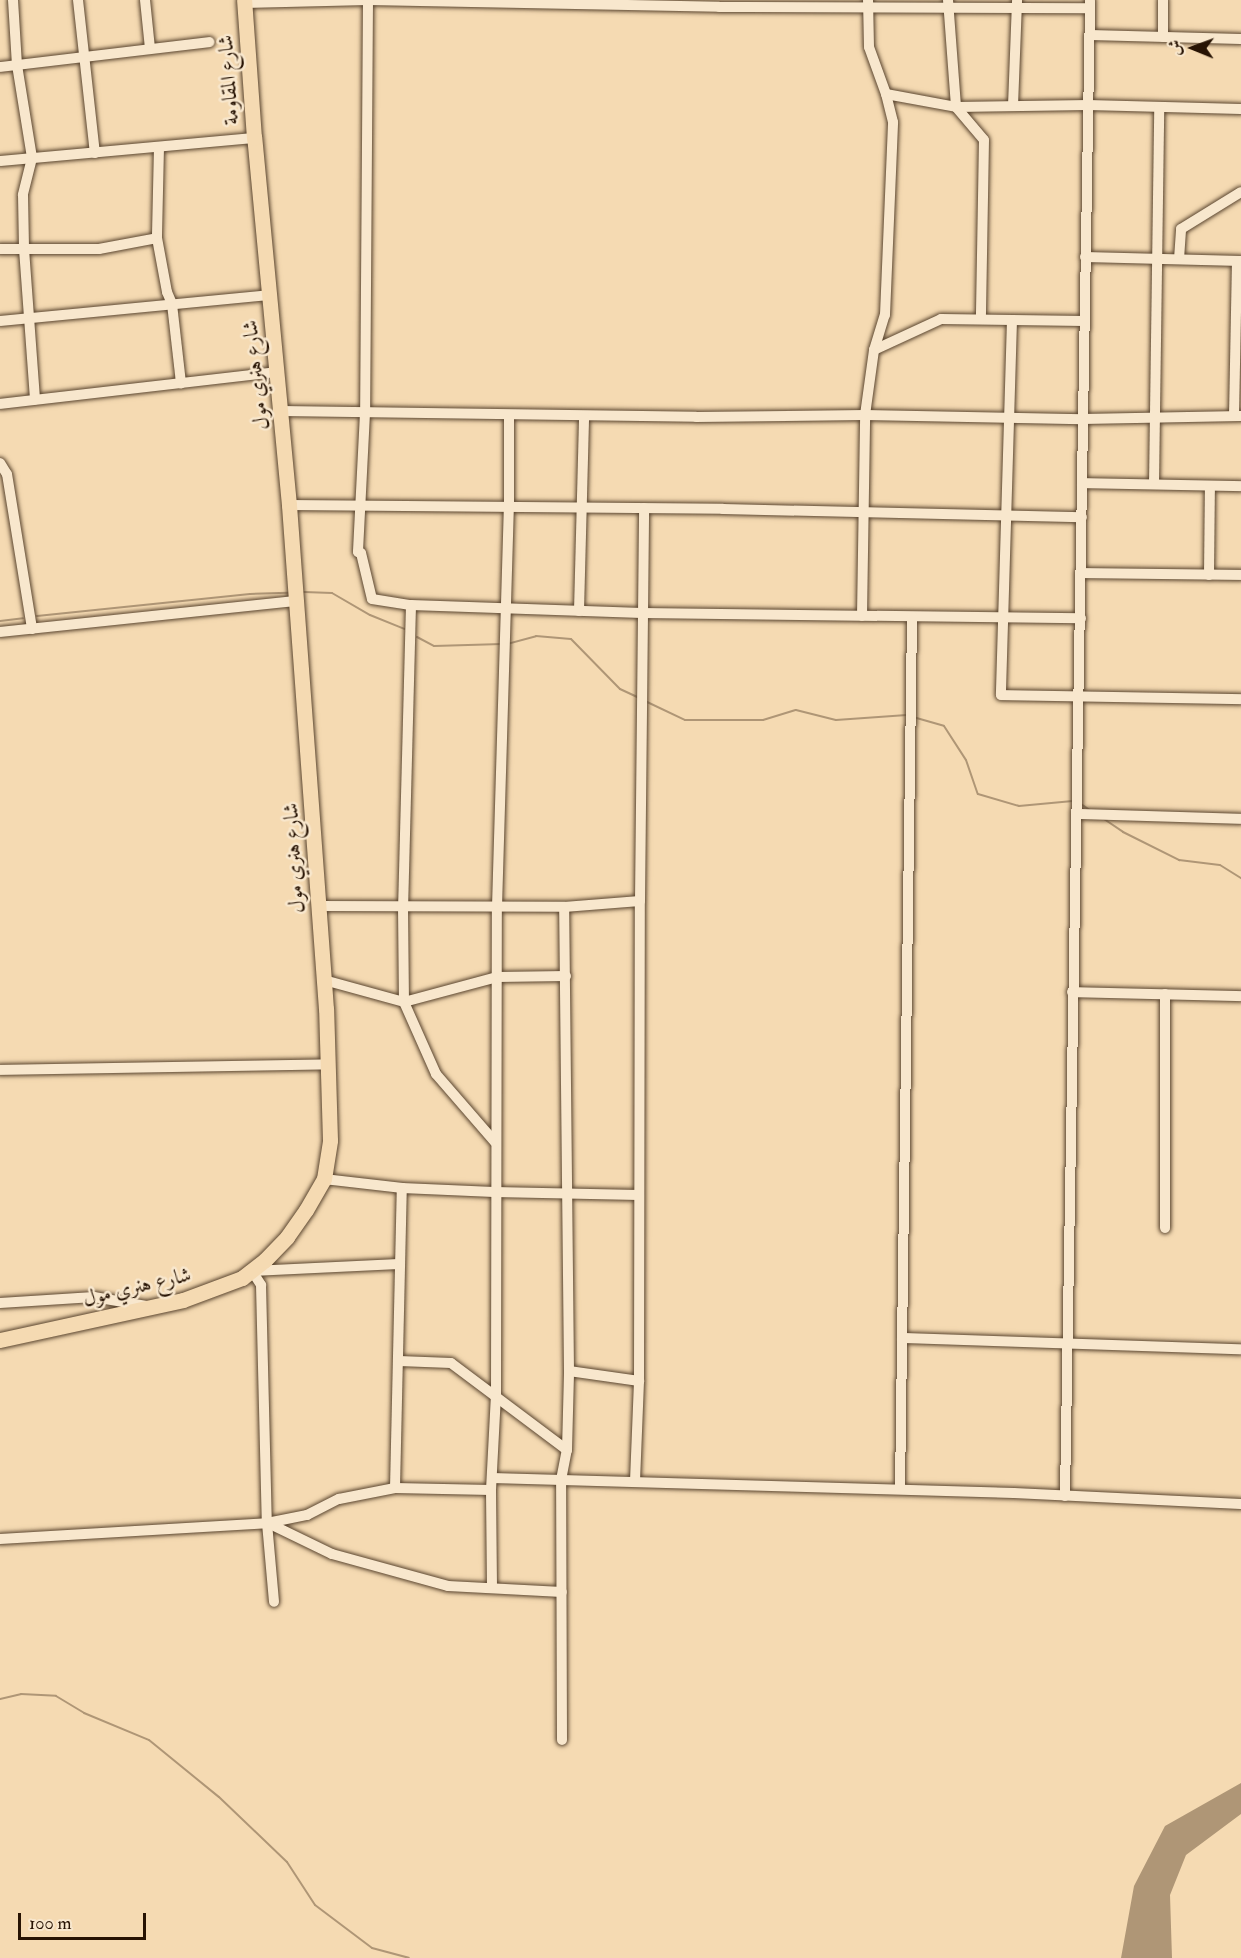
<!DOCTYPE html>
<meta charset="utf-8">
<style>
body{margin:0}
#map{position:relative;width:1241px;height:1958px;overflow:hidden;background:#f5dab2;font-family:"IM FELL Double Pica",Amiri,serif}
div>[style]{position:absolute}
.water>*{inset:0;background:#af9676}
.stream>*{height:2px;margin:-1px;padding:0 1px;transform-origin:1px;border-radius:1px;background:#af9676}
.roads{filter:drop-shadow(0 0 2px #5a452f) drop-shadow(0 0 2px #5a452f)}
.minor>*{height:10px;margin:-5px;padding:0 5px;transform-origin:5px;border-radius:5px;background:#f8e7cd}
.highway>*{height:15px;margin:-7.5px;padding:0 7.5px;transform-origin:7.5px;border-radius:7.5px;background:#f5dab2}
span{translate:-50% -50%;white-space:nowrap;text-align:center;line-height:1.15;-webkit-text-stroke:5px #f8e7cd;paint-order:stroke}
.street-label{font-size:21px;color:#271303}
.north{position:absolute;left:1163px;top:18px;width:60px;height:60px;-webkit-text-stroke:4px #f8e7cd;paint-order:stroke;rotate:271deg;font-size:16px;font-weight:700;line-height:24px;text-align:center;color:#271303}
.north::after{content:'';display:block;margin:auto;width:21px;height:27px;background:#271303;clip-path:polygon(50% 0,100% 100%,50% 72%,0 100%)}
.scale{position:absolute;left:18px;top:1913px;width:128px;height:27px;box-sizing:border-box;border:3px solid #271303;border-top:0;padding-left:8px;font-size:18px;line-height:21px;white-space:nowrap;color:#271303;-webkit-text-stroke:4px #f8e7cd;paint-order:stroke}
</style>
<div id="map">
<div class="water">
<i style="clip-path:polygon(1241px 1783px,1241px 1814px,1186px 1855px,1170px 1895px,1172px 1958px,1121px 1958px,1134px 1886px,1165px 1826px)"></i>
</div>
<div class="stream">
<i style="left:304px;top:592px;width:28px;rotate:2deg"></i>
<i style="left:332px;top:593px;width:44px;rotate:30.1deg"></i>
<i style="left:370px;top:615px;width:37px;rotate:22deg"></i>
<i style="left:37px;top:616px;width:214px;rotate:-5.9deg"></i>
<i style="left:250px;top:594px;width:38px;rotate:-2deg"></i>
<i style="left:0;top:621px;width:23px;rotate:-7deg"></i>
<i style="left:417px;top:637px;width:19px;rotate:28deg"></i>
<i style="left:434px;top:646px;width:68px;rotate:-1.7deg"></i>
<i style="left:507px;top:644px;width:30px;rotate:-15deg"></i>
<i style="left:536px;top:636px;width:35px;rotate:5deg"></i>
<i style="left:571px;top:639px;width:70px;rotate:45.6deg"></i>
<i style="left:620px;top:689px;width:19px;rotate:25deg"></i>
<i style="left:645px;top:701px;width:44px;rotate:25.4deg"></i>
<i style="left:685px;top:720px;width:78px"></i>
<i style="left:763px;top:720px;width:34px;rotate:-17deg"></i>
<i style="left:796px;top:710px;width:41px;rotate:14deg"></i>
<i style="left:836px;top:720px;width:71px;rotate:-4deg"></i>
<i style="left:913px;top:717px;width:32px;rotate:16deg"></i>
<i style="left:944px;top:726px;width:40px;rotate:57.1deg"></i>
<i style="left:966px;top:760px;width:36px;rotate:71deg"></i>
<i style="left:978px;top:794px;width:43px;rotate:16.3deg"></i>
<i style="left:1019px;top:806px;width:54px;rotate:-5.3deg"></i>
<i style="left:1081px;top:804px;width:12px;rotate:35deg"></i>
<i style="left:1104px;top:819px;width:23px;rotate:34deg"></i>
<i style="left:1123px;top:832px;width:63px;rotate:26.6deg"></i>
<i style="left:1179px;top:860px;width:41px;rotate:7deg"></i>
<i style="left:1220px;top:865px;width:25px;rotate:32deg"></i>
<i style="left:0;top:1699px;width:22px;rotate:-13deg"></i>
<i style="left:21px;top:1694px;width:35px;rotate:3deg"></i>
<i style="left:56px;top:1696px;width:33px;rotate:31deg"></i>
<i style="left:84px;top:1713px;width:70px;rotate:22.6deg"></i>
<i style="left:149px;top:1740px;width:90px;rotate:39.2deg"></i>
<i style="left:219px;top:1797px;width:94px;rotate:43.7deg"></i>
<i style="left:287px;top:1862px;width:51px;rotate:56.9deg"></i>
<i style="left:315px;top:1905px;width:71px;rotate:37deg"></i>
<i style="left:372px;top:1948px;width:38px;rotate:15deg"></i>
</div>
<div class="roads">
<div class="minor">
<i style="left:13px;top:0;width:65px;rotate:86.5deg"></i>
<i style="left:17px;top:65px;width:94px;rotate:80.8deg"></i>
<i style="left:32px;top:158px;width:38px;rotate:104deg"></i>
<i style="left:23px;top:195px;width:54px;rotate:88.9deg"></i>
<i style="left:24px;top:249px;width:151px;rotate:85.8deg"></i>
<i style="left:78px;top:0;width:154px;rotate:83.7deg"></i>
<i style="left:145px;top:0;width:48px;rotate:84.1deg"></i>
<i style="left:368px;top:0;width:413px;rotate:90.4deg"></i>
<i style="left:365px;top:413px;width:139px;rotate:92.9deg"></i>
<i style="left:358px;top:552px;width:3px;rotate:18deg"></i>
<i style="left:361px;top:553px;width:47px;rotate:76.6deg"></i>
<i style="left:372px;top:599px;width:39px;rotate:9deg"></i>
<i style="left:411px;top:605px;width:231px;rotate:2deg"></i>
<i style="left:642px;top:613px;width:439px;rotate:0.7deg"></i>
<i style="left:948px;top:0;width:107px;rotate:85.7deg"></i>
<i style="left:956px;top:107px;width:43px;rotate:49.7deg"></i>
<i style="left:984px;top:140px;width:179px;rotate:91deg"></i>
<i style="left:1163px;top:0;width:37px;rotate:90deg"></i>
<i style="left:244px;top:3px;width:124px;rotate:-1.4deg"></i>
<i style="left:368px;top:0;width:351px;rotate:1.1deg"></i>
<i style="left:719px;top:7px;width:371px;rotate:0.2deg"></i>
<i style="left:1090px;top:35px;width:151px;rotate:1.5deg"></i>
<i style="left:0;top:67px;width:211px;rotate:-6.8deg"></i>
<i style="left:886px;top:94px;width:71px;rotate:10.5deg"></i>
<i style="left:956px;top:107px;width:132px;rotate:-0.9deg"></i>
<i style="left:1088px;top:105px;width:153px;rotate:1.5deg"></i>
<i style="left:1013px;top:106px;width:106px;rotate:-87.8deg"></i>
<i style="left:159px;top:147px;width:91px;rotate:91.3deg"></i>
<i style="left:157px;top:238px;width:55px;rotate:79.5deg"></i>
<i style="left:167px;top:292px;width:13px;rotate:67deg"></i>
<i style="left:172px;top:304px;width:80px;rotate:83.5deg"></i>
<i style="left:0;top:161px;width:255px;rotate:-5.2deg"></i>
<i style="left:0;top:249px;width:99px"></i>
<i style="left:99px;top:249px;width:59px;rotate:-10.7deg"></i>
<i style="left:1085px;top:257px;width:156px;rotate:1.5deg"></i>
<i style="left:1179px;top:259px;width:30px;rotate:-86deg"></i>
<i style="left:1181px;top:229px;width:70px;rotate:-31.7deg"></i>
<i style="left:1012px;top:320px;width:375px;rotate:91.7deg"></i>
<i style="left:1001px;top:695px;width:240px;rotate:1deg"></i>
<i style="left:0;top:321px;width:270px;rotate:-5.5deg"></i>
<i style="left:874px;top:350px;width:74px;rotate:-24.8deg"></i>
<i style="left:941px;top:319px;width:143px;rotate:0.8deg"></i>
<i style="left:0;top:404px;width:279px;rotate:-6.6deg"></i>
<i style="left:281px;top:411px;width:415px;rotate:0.8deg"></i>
<i style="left:696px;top:417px;width:169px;rotate:-0.7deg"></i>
<i style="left:865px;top:415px;width:218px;rotate:1.1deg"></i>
<i style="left:1083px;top:419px;width:158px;rotate:-1.1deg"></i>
<i style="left:1234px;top:416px;width:155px;rotate:-88.9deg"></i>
<i style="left:0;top:463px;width:13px;rotate:58deg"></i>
<i style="left:7px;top:474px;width:157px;rotate:80.8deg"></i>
<i style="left:1082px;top:483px;width:159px;rotate:1.1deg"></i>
<i style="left:1154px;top:484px;width:377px;rotate:-89.2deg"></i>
<i style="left:289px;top:505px;width:434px;rotate:0.5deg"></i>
<i style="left:723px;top:509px;width:359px;rotate:1.3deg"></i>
<i style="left:1082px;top:573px;width:159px;rotate:0.7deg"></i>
<i style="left:1209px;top:575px;width:89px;rotate:-89.4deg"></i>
<i style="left:411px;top:605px;width:302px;rotate:91.5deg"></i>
<i style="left:403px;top:907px;width:95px;rotate:89.4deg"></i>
<i style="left:404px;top:1002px;width:79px;rotate:66deg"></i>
<i style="left:436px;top:1074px;width:90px;rotate:49.1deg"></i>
<i style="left:579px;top:611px;width:195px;rotate:-88.5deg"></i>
<i style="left:862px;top:616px;width:201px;rotate:-89.1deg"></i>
<i style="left:865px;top:415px;width:66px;rotate:-82.1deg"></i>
<i style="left:874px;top:350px;width:37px;rotate:-73deg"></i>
<i style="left:885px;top:315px;width:193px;rotate:-87.6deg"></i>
<i style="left:893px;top:122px;width:29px;rotate:-104deg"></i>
<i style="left:886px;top:94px;width:50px;rotate:-109.9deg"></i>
<i style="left:869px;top:47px;width:47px;rotate:-91.2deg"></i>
<i style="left:0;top:632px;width:299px;rotate:-6deg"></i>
<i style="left:1077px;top:814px;width:164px;rotate:1.7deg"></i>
<i style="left:317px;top:906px;width:247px;rotate:0.2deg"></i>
<i style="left:564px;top:907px;width:76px;rotate:-4.5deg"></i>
<i style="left:324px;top:980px;width:83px;rotate:15.4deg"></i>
<i style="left:404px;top:1002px;width:96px;rotate:-15deg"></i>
<i style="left:497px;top:977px;width:69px;rotate:-0.8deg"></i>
<i style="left:1072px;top:992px;width:169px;rotate:1.4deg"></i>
<i style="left:1165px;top:994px;width:234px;rotate:90deg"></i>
<i style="left:0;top:1070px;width:330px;rotate:-1deg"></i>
<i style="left:324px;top:1179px;width:79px;rotate:6.6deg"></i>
<i style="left:402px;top:1188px;width:92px;rotate:2.5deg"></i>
<i style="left:494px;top:1192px;width:145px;rotate:1.2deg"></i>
<i style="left:252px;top:1271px;width:17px;rotate:57deg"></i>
<i style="left:261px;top:1285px;width:238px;rotate:88.6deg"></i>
<i style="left:267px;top:1523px;width:79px;rotate:84.9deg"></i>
<i style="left:252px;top:1271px;width:147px;rotate:-2.7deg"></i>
<i style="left:0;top:1303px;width:94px;rotate:-3.7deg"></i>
<i style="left:94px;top:1297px;width:53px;rotate:9.8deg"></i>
<i style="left:902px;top:1338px;width:339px;rotate:1.9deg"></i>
<i style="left:399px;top:1361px;width:52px;rotate:2.2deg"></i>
<i style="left:451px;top:1363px;width:145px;rotate:36.9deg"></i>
<i style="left:569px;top:1371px;width:71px;rotate:8.1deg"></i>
<i style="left:492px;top:1478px;width:522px;rotate:1.65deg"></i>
<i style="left:1014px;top:1493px;width:227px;rotate:2.8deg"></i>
<i style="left:635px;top:1481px;width:100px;rotate:-87.7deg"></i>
<i style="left:639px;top:1381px;width:480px;rotate:-89.9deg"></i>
<i style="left:640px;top:901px;width:393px;rotate:-89.4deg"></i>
<i style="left:395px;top:1488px;width:300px;rotate:-88.7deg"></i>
<i style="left:900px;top:1489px;width:872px;rotate:-89.21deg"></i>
<i style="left:1065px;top:1496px;width:1496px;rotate:-89.04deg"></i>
<i style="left:268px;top:1523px;width:71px;rotate:25.8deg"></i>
<i style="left:332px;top:1554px;width:120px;rotate:15.4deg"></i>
<i style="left:448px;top:1586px;width:114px;rotate:3deg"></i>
<i style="left:0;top:1539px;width:267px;rotate:-3.4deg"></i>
<i style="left:267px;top:1523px;width:41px;rotate:-11.3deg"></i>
<i style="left:307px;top:1515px;width:36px;rotate:-27deg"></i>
<i style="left:339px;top:1499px;width:57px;rotate:-11.1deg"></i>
<i style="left:395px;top:1488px;width:96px;rotate:1.2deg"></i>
<i style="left:492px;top:1587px;width:97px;rotate:-90.6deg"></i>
<i style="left:491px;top:1490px;width:94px;rotate:-87deg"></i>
<i style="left:496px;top:1396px;width:489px;rotate:-89.9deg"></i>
<i style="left:497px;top:907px;width:400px;rotate:-88.3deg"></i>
<i style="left:509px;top:507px;width:92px;rotate:-90deg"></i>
<i style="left:562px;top:1740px;width:260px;rotate:-90.2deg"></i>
<i style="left:561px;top:1480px;width:31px;rotate:-79deg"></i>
<i style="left:567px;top:1450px;width:79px;rotate:-88.5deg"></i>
<i style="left:569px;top:1371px;width:464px;rotate:-90.6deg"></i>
</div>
<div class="highway">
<i style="left:0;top:1340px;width:187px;rotate:-12.3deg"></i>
<i style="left:183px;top:1300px;width:63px;rotate:-20.4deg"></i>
<i style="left:242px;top:1278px;width:29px;rotate:-38deg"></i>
<i style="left:265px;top:1260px;width:32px;rotate:-46deg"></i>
<i style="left:287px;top:1237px;width:33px;rotate:-55deg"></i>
<i style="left:306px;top:1210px;width:36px;rotate:-60deg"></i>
<i style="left:324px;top:1179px;width:39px;rotate:-81deg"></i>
<i style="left:330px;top:1140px;width:131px;rotate:-91.7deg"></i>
<i style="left:326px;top:1009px;width:505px;rotate:-94.2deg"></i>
<i style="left:289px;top:505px;width:369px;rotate:-95.4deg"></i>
<i style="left:254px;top:138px;width:138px;rotate:-94.1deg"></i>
</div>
</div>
<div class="street-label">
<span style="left:229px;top:80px;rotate:-94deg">شارع المقاومة</span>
<span style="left:256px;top:375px;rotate:-96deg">شارع هنري مول</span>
<span style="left:294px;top:858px;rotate:-93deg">شارع هنري مول</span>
<span style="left:137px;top:1287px;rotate:-13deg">شارع هنري مول</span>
</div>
<div class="north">ش</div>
<div class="scale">100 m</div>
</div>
